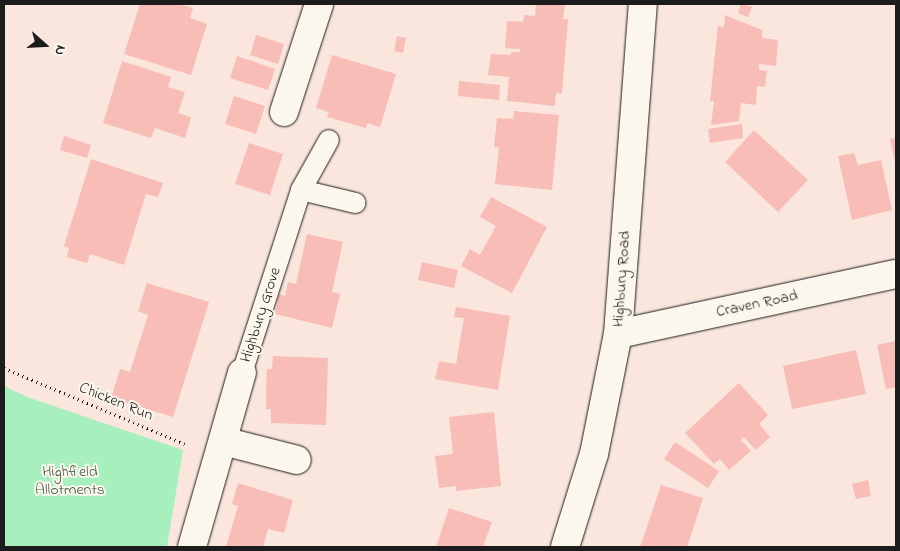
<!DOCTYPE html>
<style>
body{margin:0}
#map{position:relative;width:900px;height:551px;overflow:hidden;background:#fae6dc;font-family:"Indie Flower",sans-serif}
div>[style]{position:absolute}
.green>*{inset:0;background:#a7efbc}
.building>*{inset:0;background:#f8bdb6}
.path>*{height:3px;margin-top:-1.5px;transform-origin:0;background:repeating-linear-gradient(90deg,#1c1c1c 0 1px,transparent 0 5px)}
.roads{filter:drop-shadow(0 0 1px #1c1c1c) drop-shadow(0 0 1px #1c1c1c)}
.service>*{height:20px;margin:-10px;padding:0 10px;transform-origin:10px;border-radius:10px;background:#fbf7ec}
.minor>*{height:28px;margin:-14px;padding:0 14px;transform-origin:14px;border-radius:14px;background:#fbf7ec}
span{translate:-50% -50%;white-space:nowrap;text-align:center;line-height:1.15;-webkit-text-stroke:4px #fbf7ec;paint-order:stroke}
.street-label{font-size:16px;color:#1c1c1c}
.park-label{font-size:16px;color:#465b4c}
.frame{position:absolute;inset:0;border:5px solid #1c1c1c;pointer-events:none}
.north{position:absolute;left:20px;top:20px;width:50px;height:50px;-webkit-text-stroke:4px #fbf7ec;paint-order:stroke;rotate:109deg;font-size:14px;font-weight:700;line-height:20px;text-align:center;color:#1c1c1c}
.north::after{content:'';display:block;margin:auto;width:18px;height:22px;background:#1c1c1c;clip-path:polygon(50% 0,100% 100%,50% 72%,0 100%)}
</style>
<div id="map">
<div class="green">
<i style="clip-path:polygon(4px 386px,27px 397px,183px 450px,167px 547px,4px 547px)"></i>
</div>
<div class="building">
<i style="clip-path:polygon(140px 4px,179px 4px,193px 8px,190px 18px,207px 24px,191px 75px,124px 54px)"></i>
<i style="clip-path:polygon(536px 4px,565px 4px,563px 19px,568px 19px,562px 94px,556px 93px,555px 106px,507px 101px,509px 77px,488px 75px,491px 54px,511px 55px,511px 52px,520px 52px,520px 49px,505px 48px,507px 21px,523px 22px,524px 15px,535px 16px)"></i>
<i style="clip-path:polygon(741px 4px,752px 7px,748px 17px,738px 13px)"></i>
<i style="clip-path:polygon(725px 15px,762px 30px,762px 38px,778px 40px,776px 66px,759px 64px,759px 70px,767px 71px,765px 87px,757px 86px,756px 105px,741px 103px,739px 121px,711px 125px,714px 101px,710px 101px,718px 26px,724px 27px)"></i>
<i style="clip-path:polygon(256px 35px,284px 44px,278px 64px,250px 55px)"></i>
<i style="clip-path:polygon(397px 36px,406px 38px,403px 53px,394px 51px)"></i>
<i style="clip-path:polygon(332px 55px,396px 74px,380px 127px,367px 123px,366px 128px,327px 117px,329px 112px,316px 108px)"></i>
<i style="clip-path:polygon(237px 56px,275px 69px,268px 90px,230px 78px)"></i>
<i style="clip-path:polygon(122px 61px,171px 77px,168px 87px,185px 92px,178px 113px,191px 117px,185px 138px,155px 128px,151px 138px,103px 123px)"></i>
<i style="clip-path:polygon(459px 81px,500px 85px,499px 100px,458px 96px)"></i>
<i style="clip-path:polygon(234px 96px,265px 106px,256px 134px,225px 124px)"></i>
<i style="clip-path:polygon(514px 111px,559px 115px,552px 190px,495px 184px,499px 147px,494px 147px,497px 118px,513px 119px)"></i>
<i style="clip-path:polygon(742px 124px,743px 138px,710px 143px,708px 129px)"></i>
<i style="clip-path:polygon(754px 130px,808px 180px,778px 212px,725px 162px)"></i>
<i style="clip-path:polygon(64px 136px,91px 145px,87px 158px,60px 150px)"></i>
<i style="clip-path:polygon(896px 138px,896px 163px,895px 163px,890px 139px)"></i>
<i style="clip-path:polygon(249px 143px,283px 154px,270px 195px,235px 184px)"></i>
<i style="clip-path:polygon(854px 153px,858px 165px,881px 160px,892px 210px,852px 220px,838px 156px)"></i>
<i style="clip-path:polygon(91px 159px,163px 183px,158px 197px,146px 194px,124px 265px,90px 254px,87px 263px,67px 257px,69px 248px,64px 246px)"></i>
<i style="clip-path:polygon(491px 197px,547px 227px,512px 293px,461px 266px,470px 249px,480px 255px,496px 226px,480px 217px)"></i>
<i style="clip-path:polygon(307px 234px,343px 242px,332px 292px,340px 294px,332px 328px,275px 314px,279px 294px,285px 296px,288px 282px,296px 284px)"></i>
<i style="clip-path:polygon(422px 262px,458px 270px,454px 288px,418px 280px)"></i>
<i style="clip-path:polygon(147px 283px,209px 302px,173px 417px,111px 398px,120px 369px,130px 372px,148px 315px,138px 311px)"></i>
<i style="clip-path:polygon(456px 307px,510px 316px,498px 390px,435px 379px,439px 361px,456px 364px,464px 318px,454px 317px)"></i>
<i style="clip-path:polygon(896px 341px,896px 387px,886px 389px,877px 345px)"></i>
<i style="clip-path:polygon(856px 350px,866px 394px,792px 409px,783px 366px)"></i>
<i style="clip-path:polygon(273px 356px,328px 358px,326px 425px,271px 423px,271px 409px,266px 409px,266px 389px,267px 369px,272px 369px)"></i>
<i style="clip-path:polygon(739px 383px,768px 415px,759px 424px,770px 437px,756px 450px,744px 437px,741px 440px,751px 451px,729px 470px,720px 459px,714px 464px,685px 433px)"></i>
<i style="clip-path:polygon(494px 412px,501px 486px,456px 491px,456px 486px,439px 488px,435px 456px,453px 454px,449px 417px)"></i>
<i style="clip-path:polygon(675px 442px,719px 471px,708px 488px,664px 459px)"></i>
<i style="clip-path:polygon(868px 480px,871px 496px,856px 499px,852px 484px)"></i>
<i style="clip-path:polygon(238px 483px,293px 500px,284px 533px,268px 529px,263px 547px,226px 547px,238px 506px,232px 504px)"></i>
<i style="clip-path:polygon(661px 485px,703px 498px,687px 547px,640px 547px)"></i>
<i style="clip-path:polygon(449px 508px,492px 522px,483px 547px,436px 547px)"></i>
</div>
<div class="path">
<i style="left:4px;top:368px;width:196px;rotate:22.8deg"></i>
</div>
<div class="roads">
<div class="service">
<i style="left:301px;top:190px;width:56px;rotate:13.5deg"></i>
<i style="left:242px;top:373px;width:192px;rotate:-72.1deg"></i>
<i style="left:301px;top:190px;width:57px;rotate:-60.8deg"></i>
</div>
<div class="minor">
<i style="left:284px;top:112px;width:114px;rotate:-72deg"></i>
<i style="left:618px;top:334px;width:284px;rotate:-12.2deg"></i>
<i style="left:223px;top:441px;width:76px;rotate:14.4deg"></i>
<i style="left:192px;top:547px;width:181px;rotate:-74deg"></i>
<i style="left:565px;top:547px;width:97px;rotate:-72.7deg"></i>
<i style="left:594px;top:454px;width:122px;rotate:-78.7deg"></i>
<i style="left:618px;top:334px;width:331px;rotate:-85.7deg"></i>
</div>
</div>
<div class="street-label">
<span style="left:622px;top:279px;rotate:-86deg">Highbury Road</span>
<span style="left:757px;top:304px;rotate:-12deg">Craven Road</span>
<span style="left:261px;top:315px;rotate:-72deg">Highbury Grove</span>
<span style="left:116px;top:402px;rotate:22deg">Chicken Run</span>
</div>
<div class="park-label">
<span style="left:70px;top:481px">Highfield<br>Allotments</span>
</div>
<div class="frame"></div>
<div class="north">N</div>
</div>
